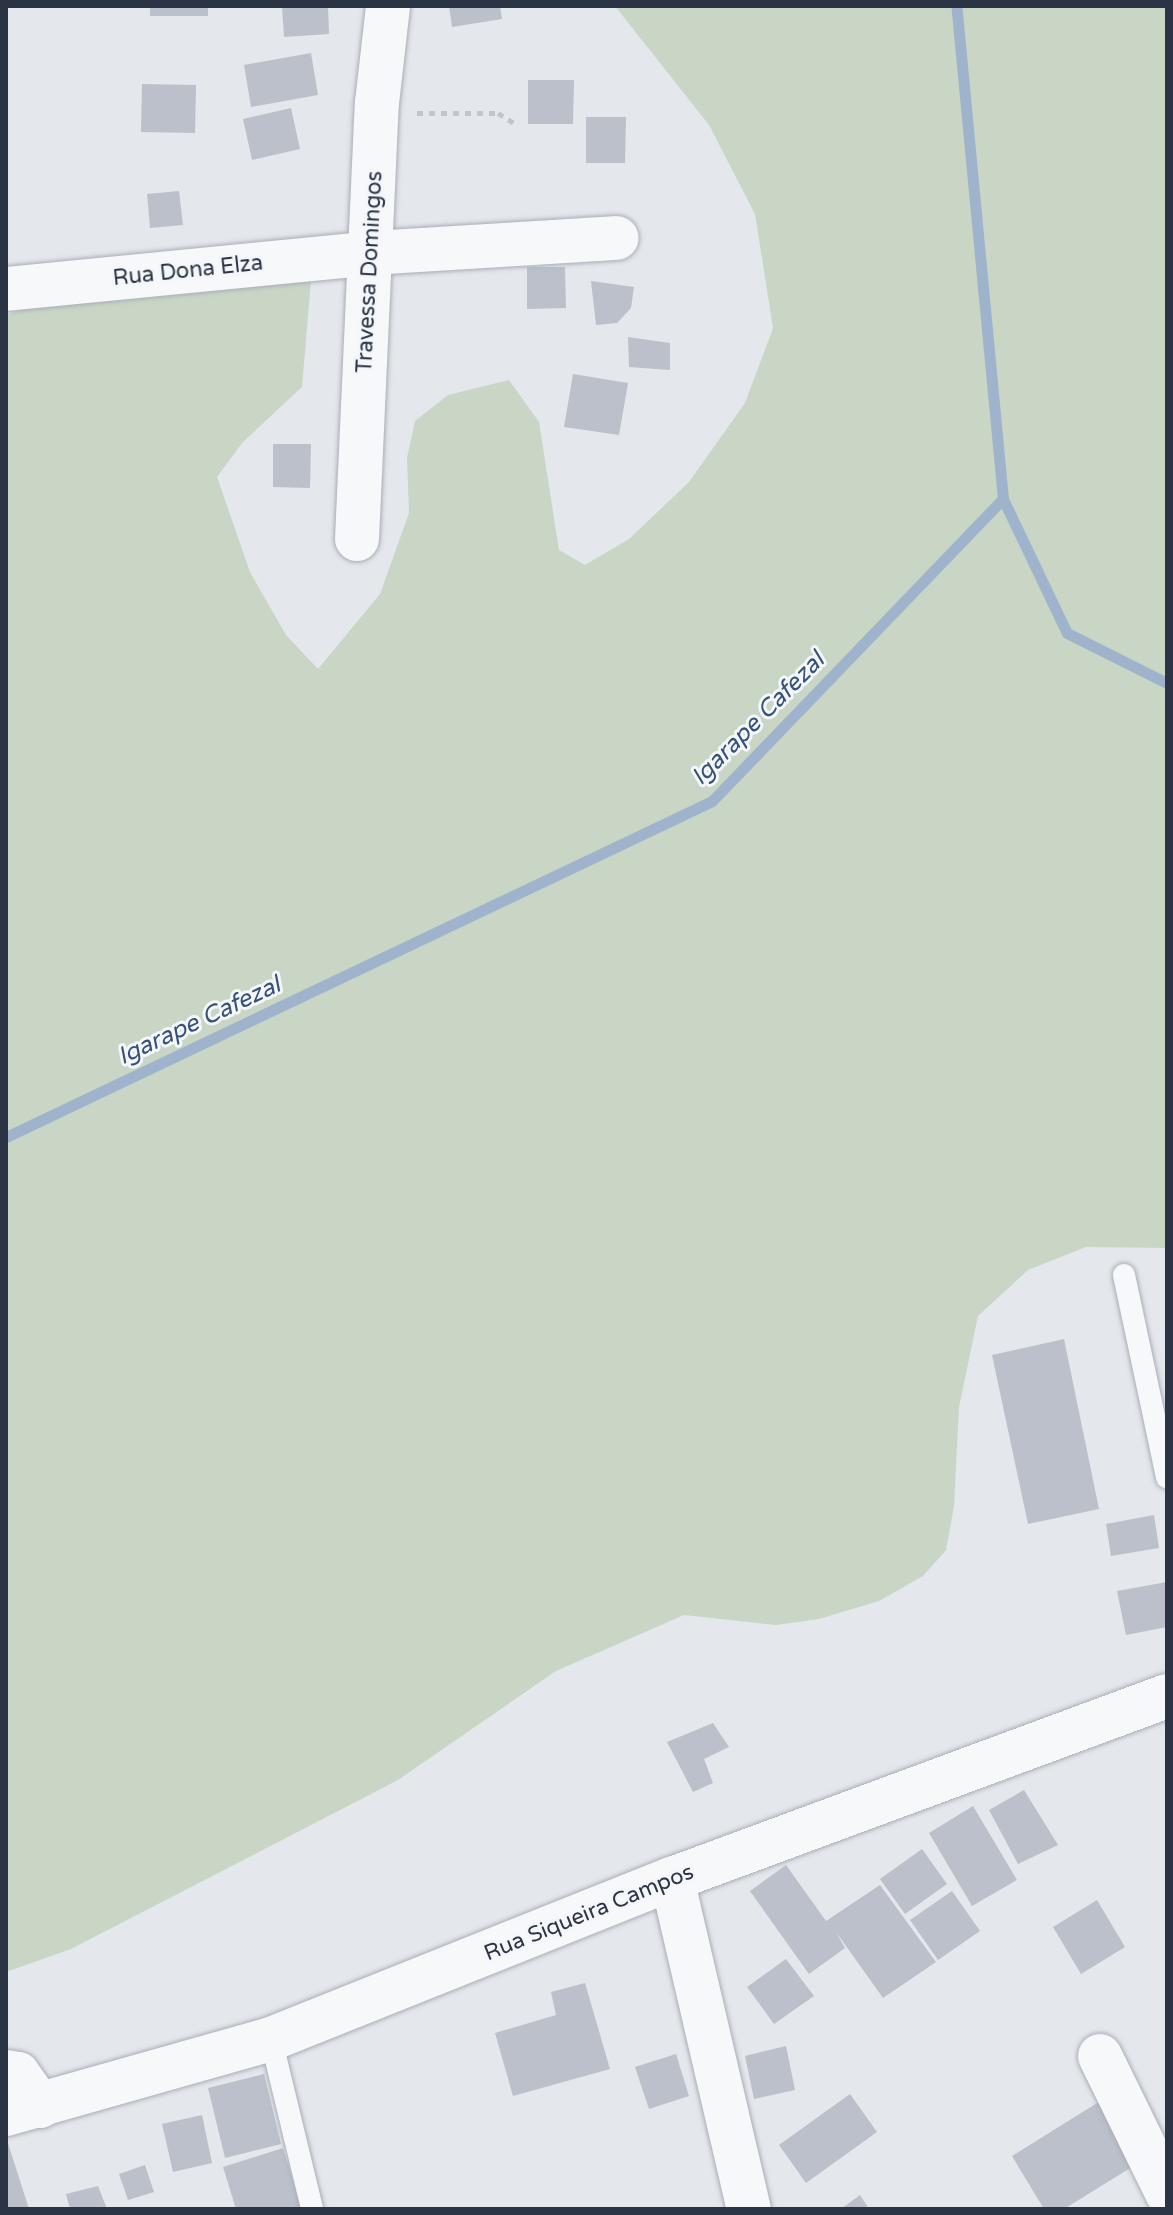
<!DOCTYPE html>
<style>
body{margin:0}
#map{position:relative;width:1173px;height:2215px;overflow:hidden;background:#e4e7ec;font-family:"Varela Round",sans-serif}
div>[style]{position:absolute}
.green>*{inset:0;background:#c9d6c5}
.stream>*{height:11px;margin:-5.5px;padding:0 5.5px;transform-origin:5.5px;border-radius:5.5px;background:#9fb4cc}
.building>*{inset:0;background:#bbc0ca}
.path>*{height:5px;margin-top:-2.5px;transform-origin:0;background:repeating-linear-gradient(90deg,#c2c5cb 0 6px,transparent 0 12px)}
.roads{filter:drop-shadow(0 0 2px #a9aeb7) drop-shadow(0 0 2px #a9aeb7)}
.service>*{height:22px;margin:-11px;padding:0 11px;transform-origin:11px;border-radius:11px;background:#f7f8fa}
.minor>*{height:44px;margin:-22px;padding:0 22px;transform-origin:22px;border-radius:22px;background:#f7f8fa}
span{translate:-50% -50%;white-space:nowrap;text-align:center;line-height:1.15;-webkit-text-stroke:6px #f4f6f9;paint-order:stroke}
.street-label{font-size:22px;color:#2b3445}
.water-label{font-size:24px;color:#34527a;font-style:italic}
.frame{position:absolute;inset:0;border:8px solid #2b3445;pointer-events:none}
</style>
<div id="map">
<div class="green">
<i style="clip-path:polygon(615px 6px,1167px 6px,1167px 1248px,1086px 1247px,1028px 1270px,978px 1316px,959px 1407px,954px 1506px,946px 1550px,923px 1576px,879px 1601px,819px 1619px,776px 1625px,684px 1615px,556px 1671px,398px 1780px,71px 1949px,6px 1972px,6px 315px,58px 296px,312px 267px,302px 387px,242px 443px,217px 477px,250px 572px,286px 635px,318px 669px,380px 594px,409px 513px,407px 458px,415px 421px,448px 395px,509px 380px,539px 422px,559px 550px,585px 565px,629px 539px,689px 482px,745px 403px,773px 328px,755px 214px,709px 125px)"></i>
</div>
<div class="stream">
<i style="left:1003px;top:499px;width:148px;rotate:64.5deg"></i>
<i style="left:1067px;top:633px;width:112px;rotate:26.6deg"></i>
<i style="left:6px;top:1137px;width:782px;rotate:-25.45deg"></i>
<i style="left:712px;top:801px;width:419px;rotate:-46.1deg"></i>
<i style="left:1003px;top:499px;width:495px;rotate:-95.4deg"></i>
</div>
<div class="building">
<i style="clip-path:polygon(150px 6px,208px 6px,208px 16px,150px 16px)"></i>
<i style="clip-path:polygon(282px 6px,328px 6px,329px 34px,284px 37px)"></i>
<i style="clip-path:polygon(449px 6px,500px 6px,502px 19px,452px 27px)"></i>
<i style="clip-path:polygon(311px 53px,318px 95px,251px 107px,244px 65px)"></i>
<i style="clip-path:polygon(528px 80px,574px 80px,573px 124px,528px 124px)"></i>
<i style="clip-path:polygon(142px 84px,196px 85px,195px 133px,141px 132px)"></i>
<i style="clip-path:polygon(291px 108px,300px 149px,252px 160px,243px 119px)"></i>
<i style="clip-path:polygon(586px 117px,626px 117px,625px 163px,586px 163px)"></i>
<i style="clip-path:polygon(179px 191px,183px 225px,150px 228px,147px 194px)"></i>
<i style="clip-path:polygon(527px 267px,565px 267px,566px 308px,527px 309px)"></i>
<i style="clip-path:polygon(591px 281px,634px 287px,631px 308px,617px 323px,596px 325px)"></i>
<i style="clip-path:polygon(628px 337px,670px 343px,670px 370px,629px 367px)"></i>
<i style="clip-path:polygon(573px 374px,628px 383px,619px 435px,564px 427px)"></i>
<i style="clip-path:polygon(273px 444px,311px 444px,310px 488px,273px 487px)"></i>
<i style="clip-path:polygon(1064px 1339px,1099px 1509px,1028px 1524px,992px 1355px)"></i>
<i style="clip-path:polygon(1154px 1515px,1159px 1548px,1111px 1556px,1106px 1524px)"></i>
<i style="clip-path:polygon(1167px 1582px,1167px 1627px,1126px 1635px,1117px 1591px)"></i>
<i style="clip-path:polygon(713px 1723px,729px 1747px,704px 1759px,713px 1783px,693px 1792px,667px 1742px)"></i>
<i style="clip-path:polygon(1024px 1790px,1058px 1845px,1018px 1864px,989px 1810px)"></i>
<i style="clip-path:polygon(973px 1806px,1017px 1880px,972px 1906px,929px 1833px)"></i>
<i style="clip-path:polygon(922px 1849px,947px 1884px,905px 1914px,880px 1879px)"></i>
<i style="clip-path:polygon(786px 1865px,826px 1921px,880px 1885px,936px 1962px,883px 1998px,836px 1932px,845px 1948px,809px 1974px,750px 1891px)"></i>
<i style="clip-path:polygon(952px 1891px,980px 1931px,938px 1960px,910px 1920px)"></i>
<i style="clip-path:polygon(1097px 1900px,1125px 1947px,1081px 1974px,1053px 1927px)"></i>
<i style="clip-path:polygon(786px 1959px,814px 1996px,774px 2024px,747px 1987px)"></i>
<i style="clip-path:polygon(585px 1983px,610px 2069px,513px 2096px,495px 2033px,556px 2015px,551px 1992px)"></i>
<i style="clip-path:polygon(786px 2046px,795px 2090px,754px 2099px,745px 2056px)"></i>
<i style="clip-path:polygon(676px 2054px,689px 2096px,649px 2109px,635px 2067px)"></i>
<i style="clip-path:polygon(264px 2074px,281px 2144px,225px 2158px,208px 2088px)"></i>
<i style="clip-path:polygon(850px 2094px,877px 2132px,806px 2183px,779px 2145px)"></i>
<i style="clip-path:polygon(1102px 2100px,1140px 2162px,1064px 2209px,1044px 2209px,1012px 2156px)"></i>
<i style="clip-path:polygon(202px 2115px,212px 2163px,173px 2172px,162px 2124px)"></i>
<i style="clip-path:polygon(6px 2140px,7px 2140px,29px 2209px,6px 2209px)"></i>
<i style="clip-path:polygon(283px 2148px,302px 2209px,236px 2209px,223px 2167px)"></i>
<i style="clip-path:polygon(145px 2165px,154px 2192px,128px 2200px,119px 2174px)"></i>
<i style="clip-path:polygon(98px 2186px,107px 2209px,70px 2209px,66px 2194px)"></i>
<i style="clip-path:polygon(860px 2195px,869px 2209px,841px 2209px)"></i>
</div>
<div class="path">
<i style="left:417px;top:113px;width:81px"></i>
<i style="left:498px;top:113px;width:22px;rotate:32deg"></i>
</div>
<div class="roads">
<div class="service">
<i style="left:1124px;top:1275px;width:207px;rotate:78deg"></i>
<i style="left:271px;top:2039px;width:175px;rotate:76.4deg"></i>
</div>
<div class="minor">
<i style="left:6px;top:289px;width:367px;rotate:-5.6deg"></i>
<i style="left:371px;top:253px;width:246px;rotate:-3.5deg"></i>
<i style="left:357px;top:539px;width:436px;rotate:-87.4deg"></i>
<i style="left:377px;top:103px;width:98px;rotate:-83.5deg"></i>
<i style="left:672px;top:1879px;width:339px;rotate:76.9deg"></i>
<i style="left:1100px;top:2056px;width:153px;rotate:63.9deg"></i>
<i style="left:6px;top:2072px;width:12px;rotate:9deg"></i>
<i style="left:18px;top:2074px;width:39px;rotate:55deg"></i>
<i style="left:6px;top:2114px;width:275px;rotate:-15.8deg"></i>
<i style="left:271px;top:2039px;width:432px;rotate:-21.8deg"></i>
<i style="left:672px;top:1879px;width:528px;rotate:-20.29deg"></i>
</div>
</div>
<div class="street-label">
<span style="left:188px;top:271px;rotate:-6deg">Rua Dona Elza</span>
<span style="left:370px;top:272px;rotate:-87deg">Travessa Domingos</span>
<span style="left:589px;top:1913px;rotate:-22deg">Rua Siqueira Campos</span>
</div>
<div class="water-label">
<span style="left:758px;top:719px;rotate:-45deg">Igarape Cafezal</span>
<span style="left:199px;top:1021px;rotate:-25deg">Igarape Cafezal</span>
</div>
<div class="frame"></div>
</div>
